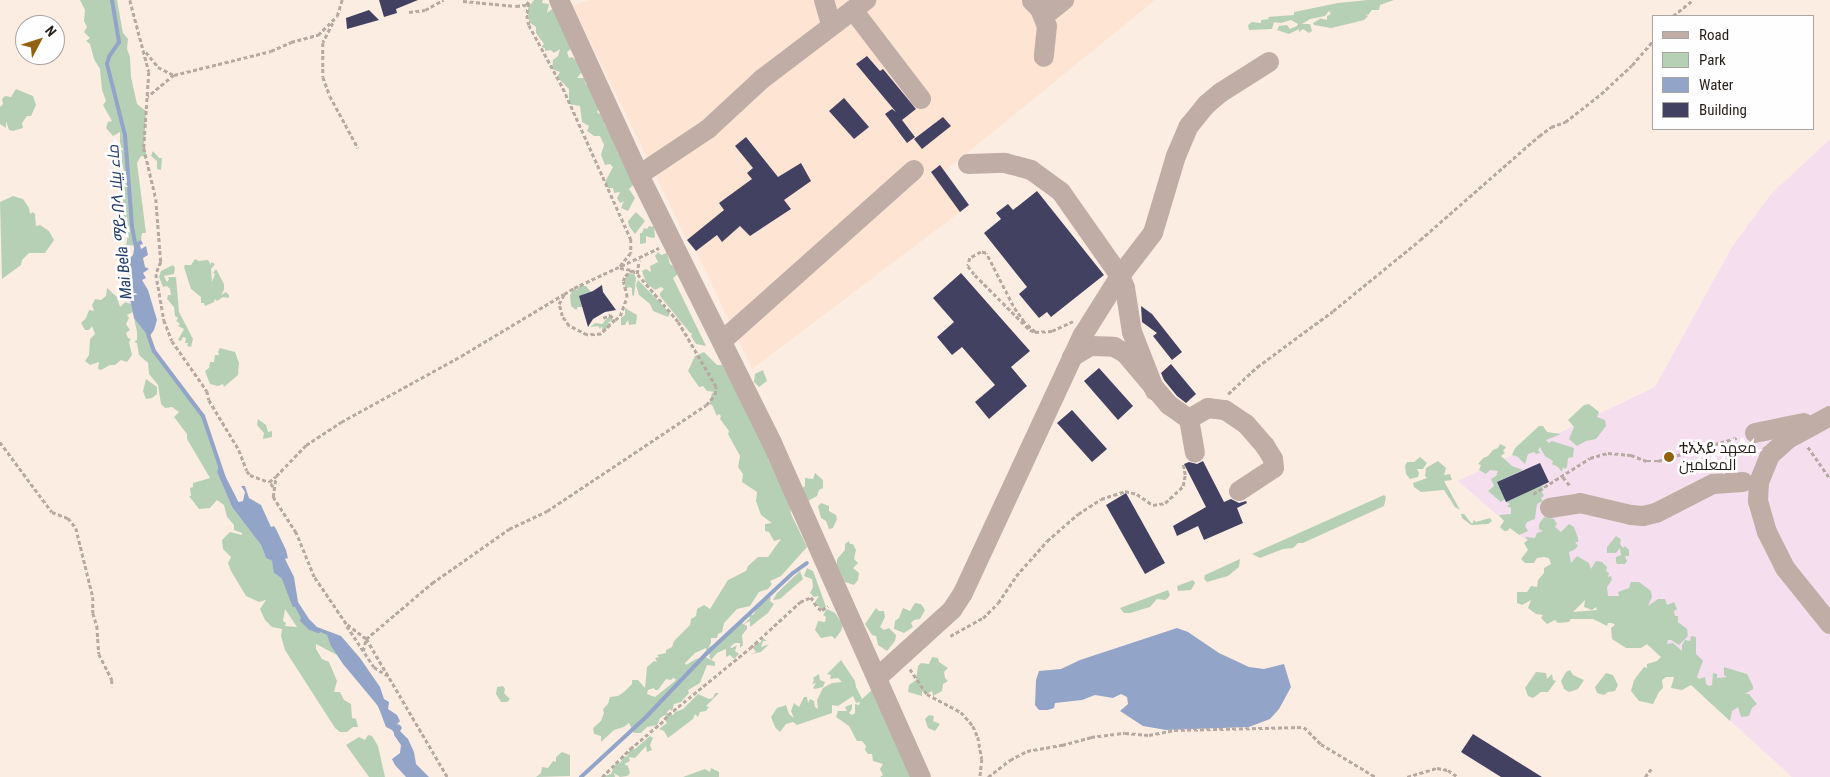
<!DOCTYPE html>
<meta charset="utf-8">
<style>
body{margin:0}
#map{position:relative;width:1830px;height:777px;overflow:hidden;background:#fcede3;font-family:"Roboto Condensed",Cairo,"Noto Sans Ethiopic",sans-serif}
div>[style]{position:absolute}
.built>*{inset:0;background:#fde4d3}
.education>*{inset:0;background:#f5dfee}
.green>*{inset:0;background:#b6d0b6}
.water>*{inset:0;background:#92a5c8}
.stream>*{height:4px;margin:-2px;padding:0 2px;transform-origin:2px;border-radius:2px;background:#92a5c8}
.building>*{inset:0;background:#424161}
.path>*{height:2.5px;margin-top:-1.25px;transform-origin:0;background:repeating-linear-gradient(90deg,#b6a9a1 0 4px,transparent 0 6.5px)}
.minor>*{height:20px;margin:-10px;padding:0 10px;transform-origin:10px;border-radius:10px;background:#c0ada6}
.dots>*{width:14px;height:14px;translate:-50% -50%;box-sizing:border-box;border:2px solid #fefefe;border-radius:50%}
span{translate:-50% -50%;white-space:nowrap;text-align:center;line-height:1.15;-webkit-text-stroke:5px #fefefe;paint-order:stroke}
.poi-label{font-size:15px;color:#261e18}
.left{translate:0 -50%;text-align:left}
.water-label{font-size:16px;color:#233c69;font-style:italic}
.legend{position:absolute;left:1652px;top:15px;width:162px;height:115px;box-sizing:border-box;background:#fefefe;border:1px solid #a8a4a2;margin:0;padding:6px 9px;list-style:none;font-size:15px;color:#261e18}
.legend li{display:flex;align-items:center;gap:10px;height:25px}
.legend b{width:25px;border:1px solid #a8a4a2}
.north{position:absolute;left:15px;top:15px;width:50px;height:50px;box-sizing:border-box;background:#fefefe;border:1px solid #a8a4a2;border-radius:50%;rotate:50deg;font-size:14px;font-weight:700;line-height:20px;text-align:center;color:#261e18}
.north::after{content:'';display:block;margin:auto;width:18px;height:22px;background:#91610f;clip-path:polygon(50% 0,100% 100%,50% 72%,0 100%)}
</style>
<div id="map">
<div class="built">
<i style="clip-path:polygon(589px 0,1155px 0,945px 171px,969px 205px,752px 369px,696px 251px,687px 240px,573px 6px)"></i>
</div>
<div class="education">
<i style="clip-path:polygon(1830px 139px,1830px 777px,1792px 777px,1646px 644px,1458px 481px,1655px 387px,1732px 247px,1771px 194px)"></i>
</div>
<div class="green">
<i style="clip-path:polygon(80px 0,117px 0,123px 33px,128px 39px,127px 49px,130px 57px,131px 77px,137px 104px,146px 111px,144px 147px,147px 157px,141px 156px,137px 163px,146px 233px,142px 233px,141px 240px,136px 247px,134px 245px,126px 246px,128px 233px,126px 234px,121px 229px,124px 214px,122px 186px,126px 178px,120px 157px,120px 132px,113px 136px,106px 128px,108px 122px,112px 121px,103px 105px,106px 101px,102px 90px,100px 69px,94px 59px,90px 44px,86px 41px,90px 38px,84px 32px,87px 27px,84px 21px,85px 10px)"></i>
<i style="clip-path:polygon(534px 0,543px 0,542px 3px,549px 4px,547px 13px,552px 9px,558px 14px,555px 16px,558px 17px,564px 26px,560px 30px,563px 28px,571px 49px,567px 52px,569px 58px,572px 57px,579px 63px,582px 72px,577px 78px,584px 78px,586px 85px,589px 83px,600px 106px,597px 112px,599px 114px,601px 112px,606px 120px,604px 123px,619px 150px,617px 153px,620px 154px,635px 183px,629px 189px,635px 198px,628px 211px,621px 208px,624px 201px,620px 203px,617px 198px,620px 192px,614px 193px,613px 188px,608px 188px,605px 182px,613px 167px,610px 164px,605px 165px,601px 155px,604px 145px,600px 136px,594px 136px,587px 131px,589px 126px,582px 122px,580px 106px,569px 104px,569px 89px,557px 77px,560px 72px,552px 69px,553px 60px,558px 56px,560px 49px,554px 53px,551px 50px,545px 51px,545px 48px,541px 47px,544px 44px,536px 33px,536px 27px,529px 22px,528px 8px)"></i>
<i style="clip-path:polygon(1368px 0,1394px 0,1380px 5px,1379px 10px,1372px 10px,1368px 15px,1365px 14px,1368px 16px,1364px 20px,1348px 24px,1331px 28px,1314px 25px,1313px 23px,1320px 19px,1318px 18px,1327px 20px,1327px 16px,1331px 14px,1329px 11px,1325px 16px,1310px 19px,1302px 24px,1310px 24px,1312px 31px,1309px 33px,1303px 29px,1299px 32px,1299px 29px,1289px 34px,1277px 30px,1279px 26px,1287px 25px,1290px 29px,1297px 26px,1298px 24px,1291px 20px,1281px 23px,1274px 22px,1272px 29px,1249px 30px,1248px 25px,1252px 22px,1261px 23px,1261px 20px,1269px 19px,1268px 17px,1294px 15px,1294px 12px,1338px 3px)"></i>
<i style="clip-path:polygon(16px 89px,33px 96px,36px 105px,31px 116px,27px 116px,22px 123px,23px 128px,13px 131px,9px 130px,6px 121px,6px 128px,0 124px,0 107px,3px 104px,2px 99px,5px 96px,11px 97px)"></i>
<i style="clip-path:polygon(153px 151px,159px 158px,162px 158px,161px 170px,157px 169px,157px 161px,151px 156px)"></i>
<i style="clip-path:polygon(13px 196px,23px 199px,29px 208px,30px 214px,33px 212px,35px 214px,36px 226px,40px 225px,49px 231px,54px 240px,45px 253px,29px 253px,22px 260px,21px 265px,2px 279px,0 202px)"></i>
<i style="clip-path:polygon(636px 212px,645px 221px,635px 234px,629px 226px,628px 221px)"></i>
<i style="clip-path:polygon(649px 226px,654px 227px,655px 237px,652px 238px,646px 236px,646px 243px,640px 244px,640px 233px,642px 233px,644px 228px,647px 229px)"></i>
<i style="clip-path:polygon(658px 252px,661px 255px,667px 253px,670px 264px,677px 269px,677px 275px,673px 278px,706px 346px,696px 344px,691px 336px,692px 333px,690px 333px,660px 296px,660px 293px,664px 289px,661px 287px,655px 290px,646px 283px,642px 271px,646px 269px,651px 272px,650px 266px,658px 262px,655px 256px)"></i>
<i style="clip-path:polygon(195px 259px,199px 261px,208px 260px,211px 265px,211px 262px,215px 264px,211px 269px,212px 282px,215px 274px,213px 273px,216px 269px,224px 284px,224px 290px,221px 295px,226px 292px,229px 295px,229px 298px,223px 297px,217px 301px,215px 299px,214px 302px,205px 306px,204px 303px,201px 303px,201px 297px,191px 289px,184px 267px,185px 265px,191px 265px)"></i>
<i style="clip-path:polygon(173px 265px,175px 268px,174px 274px,164px 276px,167px 282px,169px 279px,168px 277px,176px 277px,179px 312px,193px 339px,191px 347px,187px 346px,188px 343px,185px 343px,186px 338px,183px 337px,181px 341px,178px 340px,184px 329px,178px 326px,180px 324px,176px 321px,178px 318px,175px 316px,174px 307px,167px 299px,168px 295px,171px 295px,170px 289px,167px 286px,163px 287px,159px 277px,161px 271px)"></i>
<i style="clip-path:polygon(628px 273px,634px 274px,636px 278px,634px 296px,632px 295px,632px 288px,629px 287px,626px 289px,624px 283px)"></i>
<i style="clip-path:polygon(638px 280px,670px 313px,668px 317px,653px 311px,650px 304px,639px 295px,636px 285px)"></i>
<i style="clip-path:polygon(579px 286px,586px 286px,591px 292px,582px 295px,582px 307px,578px 307px,576px 310px,571px 306px,570px 295px,574px 288px,577px 290px)"></i>
<i style="clip-path:polygon(107px 288px,117px 297px,120px 307px,125px 302px,131px 304px,133px 312px,127px 315px,129px 318px,126px 324px,130px 330px,126px 333px,128px 338px,131px 339px,129px 342px,132px 355px,127px 362px,121px 360px,115px 365px,110px 365px,101px 370px,98px 369px,99px 362px,90px 365px,85px 361px,89px 355px,90px 339px,95px 334px,92px 326px,89px 330px,85px 330px,81px 323px,86px 318px,89px 310px,94px 311px,92px 305px,95px 299px,101px 300px,106px 296px)"></i>
<i style="clip-path:polygon(625px 308px,637px 315px,636px 324px,629px 325px,628px 320px,625px 325px,621px 325px,621px 318px,625px 315px)"></i>
<i style="clip-path:polygon(610px 315px,613px 320px,607px 323px,611px 323px,610px 327px,602px 331px,602px 326px,600px 329px,598px 326px,590px 327px,595px 323px,602px 324px)"></i>
<i style="clip-path:polygon(evenodd,134px 318px,148px 334px,154px 351px,203px 416px,219px 461px,217px 472px,232px 507px,261px 545px,266px 558px,272px 561px,277px 575px,284px 580px,291px 599px,310px 628px,327px 635px,337px 655px,316px 644px,316px 649px,322px 659px,329px 662px,337px 681px,334px 692px,340px 692px,344px 700px,351px 704px,352px 718px,356px 719px,358px 727px,353px 727px,347px 732px,340px 732px,335px 728px,285px 650px,281px 636px,282px 629px,272px 627px,265px 620px,260px 609px,266px 600px,259px 602px,246px 596px,231px 571px,228px 563px,231px 557px,223px 549px,222px 540px,230px 532px,242px 535px,242px 533px,234px 530px,234px 525px,227px 517px,224px 505px,217px 500px,210px 508px,199px 509px,189px 496px,191px 496px,190px 488px,193px 487px,193px 483px,210px 478px,187px 439px,187px 434px,174px 417px,179px 412px,172px 407px,165px 408px,161px 404px,158px 385px,149px 374px,148px 363px,139px 355px,137px 343px,134px 342px,137px 340px,137px 332px,134px 318px,285px 609px,297px 627px,285px 626px,286px 623px,283px 621px,285px 609px)"></i>
<i style="clip-path:polygon(220px 348px,235px 352px,239px 363px,238px 375px,224px 387px,223px 384px,218px 386px,210px 384px,205px 371px,209px 368px,210px 362px,214px 362px,215px 355px,219px 355px,218px 352px)"></i>
<i style="clip-path:polygon(evenodd,704px 352px,717px 365px,722px 365px,770px 457px,768px 459px,790px 503px,791px 514px,807px 547px,781px 576px,770px 581px,772px 584px,768px 589px,759px 592px,750px 606px,737px 609px,724px 623px,722px 632px,718px 634px,717px 638px,711px 638px,711px 643px,708px 648px,720px 641px,726px 633px,738px 625px,742px 623px,747px 626px,747px 629px,742px 635px,743px 645px,740px 648px,740px 643px,735px 643px,730px 647px,732px 648px,737px 645px,735px 651px,739px 654px,734px 659px,730px 655px,726px 657px,726px 649px,717px 653px,711px 660px,715px 662px,715px 666px,707px 665px,700px 683px,688px 690px,689px 693px,681px 702px,674px 704px,672px 711px,670px 709px,667px 712px,668px 715px,673px 715px,675px 712px,683px 709px,698px 694px,709px 699px,713px 698px,715px 693px,719px 693px,706px 706px,709px 707px,706px 711px,700px 712px,698px 717px,695px 714px,693px 719px,668px 738px,664px 731px,659px 729px,667px 723px,665px 720px,667px 716px,665px 715px,660px 718px,657px 725px,647px 727px,641px 733px,634px 733px,629px 723px,624px 727px,614px 730px,601px 742px,601px 736px,594px 734px,593px 728px,601px 721px,604px 713px,603px 709px,608px 704px,610px 697px,618px 696px,624px 692px,632px 684px,632px 680px,638px 680px,645px 688px,647px 667px,654px 661px,657px 662px,655px 658px,659px 657px,657px 655px,666px 653px,666px 650px,672px 647px,674px 641px,690px 625px,691px 619px,696px 616px,697px 609px,704px 605px,710px 609px,728px 580px,746px 571px,748px 566px,758px 557px,768px 557px,781px 539px,774px 541px,769px 532px,765px 531px,765px 524px,772px 523px,761px 515px,756px 501px,757px 492px,742px 482px,743px 474px,738px 467px,740px 456px,728px 434px,729px 431px,720px 419px,721px 416px,719px 414px,717px 416px,712px 405px,709px 404px,712px 393px,715px 392px,707px 391px,703px 386px,699px 387px,688px 371px,695px 356px,704px 352px,706px 648px,707px 654px,711px 655px,709px 656px,711px 660px,706px 657px,696px 659px,686px 665px,685px 663px,695px 653px,706px 648px,704px 352px,673px 678px,676px 679px,675px 681px,655px 697px,647px 694px,648px 690px,654px 688px,655px 690px,658px 690px,666px 679px,671px 680px,673px 678px)"></i>
<i style="clip-path:polygon(763px 370px,767px 381px,759px 387px,754px 382px,755px 374px)"></i>
<i style="clip-path:polygon(146px 379px,157px 387px,157px 394px,152px 398px,146px 399px,143px 391px)"></i>
<i style="clip-path:polygon(1589px 404px,1599px 412px,1597px 417px,1605px 420px,1606px 426px,1596px 439px,1586px 441px,1577px 446px,1569px 439px,1574px 427px,1568px 420px,1584px 405px)"></i>
<i style="clip-path:polygon(258px 419px,266px 425px,268px 432px,272px 431px,272px 437px,263px 439px,264px 433px,257px 425px)"></i>
<i style="clip-path:polygon(1539px 426px,1543px 426px,1547px 432px,1561px 434px,1546px 440px,1549px 443px,1552px 441px,1574px 448px,1573px 457px,1568px 458px,1567px 467px,1565px 469px,1563px 467px,1562px 472px,1558px 467px,1552px 464px,1553px 461px,1545px 456px,1540px 447px,1538px 450px,1540px 453px,1536px 454px,1534px 452px,1528px 454px,1525px 464px,1518px 457px,1512px 455px,1515px 448px)"></i>
<i style="clip-path:polygon(1500px 444px,1506px 447px,1503px 451px,1505px 453px,1501px 456px,1512px 466px,1523px 470px,1497px 482px,1499px 486px,1542px 485px,1544px 491px,1541px 490px,1544px 496px,1541px 498px,1543px 501px,1537px 504px,1535px 519px,1527px 522px,1525px 526px,1528px 531px,1519px 535px,1510px 528px,1507px 531px,1504px 531px,1500px 527px,1504px 521px,1499px 515px,1511px 514px,1511px 508px,1507px 506px,1510px 504px,1506px 502px,1507px 497px,1501px 502px,1488px 491px,1494px 486px,1491px 479px,1496px 476px,1498px 471px,1490px 470px,1486px 474px,1479px 470px,1481px 465px,1478px 464px,1483px 458px,1488px 456px,1493px 450px,1498px 448px)"></i>
<i style="clip-path:polygon(1420px 457px,1427px 463px,1423px 469px,1417px 469px,1419px 473px,1418px 477px,1410px 479px,1406px 474px,1405px 466px,1407px 462px,1414px 462px)"></i>
<i style="clip-path:polygon(1438px 461px,1446px 468px,1444px 475px,1450px 474px,1452px 480px,1444px 481px,1460px 510px,1455px 507px,1444px 490px,1421px 492px,1414px 487px,1413px 483px,1427px 478px,1425px 476px,1426px 468px)"></i>
<i style="clip-path:polygon(815px 473px,823px 480px,823px 488px,819px 490px,817px 496px,808px 501px,801px 489px,805px 486px,805px 478px,813px 479px)"></i>
<i style="clip-path:polygon(1384px 495px,1386px 497px,1384px 506px,1303px 543px,1298px 543px,1293px 548px,1283px 549px,1260px 558px,1252px 554px)"></i>
<i style="clip-path:polygon(821px 503px,829px 506px,829px 511px,836px 515px,837px 519px,833px 528px,829px 529px,826px 521px,821px 518px,818px 506px)"></i>
<i style="clip-path:polygon(1461px 514px,1464px 514px,1472px 524px,1474px 520px,1476px 522px,1490px 518px,1492px 521px,1488px 524px,1471px 525px,1462px 518px)"></i>
<i style="clip-path:polygon(evenodd,1544px 517px,1554px 519px,1557px 524px,1555px 527px,1561px 532px,1569px 524px,1574px 527px,1578px 538px,1578px 542px,1575px 542px,1578px 546px,1574px 550px,1569px 552px,1571px 563px,1577px 556px,1589px 563px,1591px 569px,1596px 561px,1602px 562px,1607px 567px,1606px 571px,1609px 573px,1608px 577px,1611px 576px,1612px 580px,1607px 587px,1608px 596px,1619px 596px,1618px 592px,1629px 588px,1631px 582px,1639px 582px,1651px 591px,1652px 597px,1648px 606px,1658px 599px,1665px 599px,1667px 605px,1674px 602px,1677px 609px,1674px 611px,1675px 616px,1678px 616px,1678px 622px,1687px 629px,1688px 636px,1679px 645px,1671px 640px,1668px 640px,1667px 644px,1673px 643px,1682px 651px,1682px 645px,1685px 640px,1690px 641px,1691px 636px,1696px 637px,1696px 654px,1703px 661px,1697px 677px,1699px 679px,1705px 677px,1706px 684px,1709px 686px,1712px 685px,1713px 673px,1717px 674px,1717px 678px,1727px 677px,1724px 675px,1724px 667px,1747px 674px,1753px 686px,1753px 689px,1745px 694px,1749px 694px,1757px 704px,1752px 708px,1749px 716px,1741px 717px,1738px 707px,1732px 711px,1730px 721px,1691px 685px,1682px 690px,1671px 688px,1674px 677px,1666px 677px,1662px 680px,1663px 688px,1659px 692px,1653px 704px,1639px 701px,1631px 691px,1634px 680px,1644px 667px,1647px 668px,1647px 664px,1657px 661px,1661px 657px,1647px 644px,1641px 648px,1626px 648px,1612px 639px,1611px 628px,1615px 625px,1612px 623px,1608px 623px,1607px 626px,1593px 619px,1571px 619px,1569px 622px,1558px 623px,1555px 620px,1547px 624px,1541px 618px,1543px 615px,1536px 614px,1528px 608px,1531px 600px,1522px 605px,1517px 603px,1517px 592px,1527px 592px,1531px 586px,1537px 587px,1538px 580px,1544px 573px,1544px 568px,1551px 564px,1549px 558px,1544px 557px,1537px 558px,1534px 563px,1525px 563px,1521px 559px,1528px 550px,1524px 543px,1528px 540px,1525px 537px,1535px 538px,1537px 533px,1543px 531px,1539px 529px,1539px 524px,1544px 517px,1585px 600px,1584px 607px,1592px 610px,1596px 607px,1597px 610px,1573px 612px,1585px 600px)"></i>
<i style="clip-path:polygon(1616px 536px,1621px 539px,1620px 544px,1623px 548px,1625px 546px,1629px 550px,1629px 556px,1625px 556px,1627px 561px,1625px 564px,1617px 564px,1616px 562px,1616px 557px,1621px 555px,1620px 548px,1616px 553px,1607px 553px,1607px 547px)"></i>
<i style="clip-path:polygon(849px 541px,850px 544px,853px 544px,856px 550px,854px 559px,858px 563px,853px 568px,859px 573px,858px 580px,854px 585px,845px 582px,837px 566px,837px 559px,845px 550px,845px 544px)"></i>
<i style="clip-path:polygon(1240px 559px,1239px 567px,1228px 576px,1207px 582px,1204px 579px,1205px 575px)"></i>
<i style="clip-path:polygon(807px 568px,813px 571px,816px 579px,826px 607px,822px 610px,815px 602px,819px 596px,814px 597px,810px 593px,813px 587px,812px 579px,804px 576px)"></i>
<i style="clip-path:polygon(800px 571px,803px 579px,780px 599px,773px 600px,777px 593px)"></i>
<i style="clip-path:polygon(1193px 580px,1195px 583px,1191px 590px,1178px 591px,1177px 586px)"></i>
<i style="clip-path:polygon(1168px 590px,1170px 595px,1168px 598px,1165px 600px,1157px 599px,1150px 607px,1130px 613px,1124px 613px,1120px 608px)"></i>
<i style="clip-path:polygon(771px 597px,770px 601px,774px 604px,768px 613px,750px 627px,750px 621px,744px 624px,750px 618px,748px 615px,753px 615px,759px 605px,767px 598px)"></i>
<i style="clip-path:polygon(915px 603px,921px 604px,925px 610px,920px 619px,914px 620px,911px 623px,913px 627px,904px 633px,894px 629px,895px 621px,899px 618px,903px 608px,910px 611px)"></i>
<i style="clip-path:polygon(876px 608px,879px 611px,884px 611px,885px 617px,880px 627px,884px 630px,889px 628px,896px 635px,895px 641px,887px 651px,878px 645px,876px 636px,872px 635px,865px 624px)"></i>
<i style="clip-path:polygon(827px 609px,835px 613px,843px 625px,841px 631px,835px 639px,832px 636px,821px 638px,815px 630px,818px 621px,825px 622px,826px 617px,823px 615px)"></i>
<i style="clip-path:polygon(763px 638px,767px 641px,763px 641px,761px 647px,769px 644px,761px 652px,751px 654px,756px 652px,753px 648px,755px 643px,760px 643px)"></i>
<i style="clip-path:polygon(932px 657px,938px 658px,939px 662px,948px 668px,944px 672px,945px 678px,948px 681px,943px 684px,942px 691px,933px 696px,932px 691px,927px 694px,922px 691px,922px 696px,908px 692px,909px 685px,916px 680px,918px 666px,921px 663px,929px 664px)"></i>
<i style="clip-path:polygon(841px 660px,855px 681px,856px 687px,862px 699px,873px 689px,913px 777px,880px 777px,883px 775px,880px 769px,883px 764px,873px 761px,872px 754px,868px 754px,865px 750px,866px 746px,862px 741px,857px 741px,849px 726px,836px 717px,838px 711px,847px 711px,845px 707px,852px 704px,852px 709px,849px 713px,852px 715px,855px 713px,855px 704px,859px 705px,860px 702px,856px 703px,853px 696px,838px 706px,832px 705px,832px 713px,797px 725px,793px 722px,786px 724px,780px 732px,775px 727px,771px 717px,777px 708px,786px 705px,789px 714px,794px 718px,791px 711px,794px 703px,799px 707px,804px 697px,807px 697px,808px 703px,810px 699px,814px 701px,815px 707px,818px 709px,817px 700px,823px 688px,832px 683px,842px 682px,838px 678px,830px 679px,831px 675px,827px 674px)"></i>
<i style="clip-path:polygon(1570px 670px,1573px 675px,1584px 680px,1578px 689px,1569px 692px,1564px 689px,1561px 681px,1566px 672px)"></i>
<i style="clip-path:polygon(1536px 672px,1546px 673px,1547px 679px,1552px 674px,1553px 680px,1556px 681px,1548px 692px,1541px 692px,1533px 698px,1528px 696px,1525px 688px)"></i>
<i style="clip-path:polygon(1606px 673px,1613px 675px,1618px 685px,1615px 691px,1608px 692px,1604px 695px,1597px 693px,1595px 687px)"></i>
<i style="clip-path:polygon(819px 674px,820px 680px,825px 682px,823px 687px,815px 689px,813px 688px,816px 683px,812px 684px,814px 680px,813px 678px)"></i>
<i style="clip-path:polygon(503px 686px,505px 689px,504px 693px,510px 699px,507px 702px,501px 702px,496px 694px,497px 687px)"></i>
<i style="clip-path:polygon(929px 715px,934px 716px,933px 721px,940px 724px,935px 731px,928px 728px,925px 719px)"></i>
<i style="clip-path:polygon(368px 735px,372px 736px,378px 746px,385px 777px,369px 777px,346px 745px,359px 737px,365px 740px)"></i>
<i style="clip-path:polygon(650px 736px,653px 738px,650px 745px,652px 750px,647px 752px,646px 746px,635px 758px,629px 757px,630px 761px,624px 764px,628px 766px,630px 773px,627px 776px,620px 777px,614px 773px,615px 777px,602px 777px,611px 774px,616px 762px,620px 763px,625px 756px,627px 757px,630px 749px,635px 749px)"></i>
<i style="clip-path:polygon(562px 752px,570px 755px,570px 776px,536px 777px,541px 773px,542px 767px,548px 768px,553px 761px,556px 762px,556px 757px)"></i>
<i style="clip-path:polygon(711px 768px,719px 772px,719px 777px,683px 777px,705px 769px,710px 772px)"></i>
</div>
<div class="water">
<i style="clip-path:polygon(141px 240px,143px 244px,140px 245px,141px 249px,146px 246px,148px 255px,143px 258px,145px 267px,149px 269px,143px 273px,146px 278px,142px 280px,148px 290px,157px 320px,154px 330px,149px 337px,134px 318px,126px 281px,129px 275px,125px 272px,129px 268px,129px 259px,133px 255px,135px 243px)"></i>
<i style="clip-path:polygon(219px 461px,224px 478px,235px 503px,243px 501px,245px 492px,241px 486px,245px 486px,249px 498px,261px 505px,271px 527px,274px 526px,276px 529px,286px 550px,288px 558px,285px 559px,294px 577px,298px 602px,309px 619px,317px 627px,341px 636px,360px 658px,380px 687px,384px 699px,389px 702px,388px 709px,397px 715px,400px 721px,397px 724px,400px 725px,402px 728px,400px 731px,408px 739px,414px 752px,416px 764px,429px 777px,406px 777px,395px 765px,392px 759px,400px 753px,401px 745px,394px 735px,394px 731px,386px 727px,378px 706px,343px 664px,331px 646px,327px 635px,310px 628px,302px 620px,291px 599px,284px 580px,274px 573px,272px 561px,266px 558px,261px 545px,232px 507px,217px 472px)"></i>
<i style="clip-path:polygon(1177px 628px,1188px 632px,1219px 653px,1249px 667px,1264px 669px,1284px 664px,1291px 687px,1279px 709px,1270px 719px,1249px 727px,1166px 730px,1143px 726px,1120px 711px,1128px 704px,1127px 697px,1121px 694px,1113px 698px,1095px 695px,1082px 700px,1055px 703px,1054px 708px,1048px 710px,1039px 710px,1035px 705px,1036px 680px,1039px 671px,1061px 669px,1080px 660px)"></i>
</div>
<div class="stream">
<i style="left:112px;top:0;width:43px;rotate:80.5deg"></i>
<i style="left:119px;top:42px;width:18px;rotate:124deg"></i>
<i style="left:109px;top:57px;width:7px;rotate:106deg"></i>
<i style="left:107px;top:64px;width:73px;rotate:75.8deg"></i>
<i style="left:125px;top:135px;width:92px;rotate:85.6deg"></i>
<i style="left:132px;top:227px;width:21px;rotate:79deg"></i>
<i style="left:148px;top:334px;width:18px;rotate:71deg"></i>
<i style="left:154px;top:351px;width:81px;rotate:53deg"></i>
<i style="left:203px;top:416px;width:65px;rotate:71.3deg"></i>
<i style="left:224px;top:478px;width:30px;rotate:63deg"></i>
<i style="left:283px;top:576px;width:31px;rotate:69deg"></i>
<i style="left:302px;top:620px;width:11px;rotate:45deg"></i>
<i style="left:310px;top:628px;width:9px;rotate:21deg"></i>
<i style="left:368px;top:686px;width:68px;rotate:58.9deg"></i>
<i style="left:581px;top:777px;width:90px;rotate:-42.7deg"></i>
<i style="left:647px;top:716px;width:86px;rotate:-46.4deg"></i>
<i style="left:706px;top:654px;width:119px;rotate:-43deg"></i>
<i style="left:793px;top:573px;width:17px;rotate:-36deg"></i>
</div>
<div class="building">
<i style="clip-path:polygon(379px 0,418px 0,396px 9px,397px 13px,384px 17px)"></i>
<i style="clip-path:polygon(369px 10px,379px 20px,347px 29px,346px 18px)"></i>
<i style="clip-path:polygon(867px 56px,880px 71px,883px 69px,916px 109px,902px 120px,915px 137px,907px 143px,885px 114px,892px 109px,896px 112px,856px 64px)"></i>
<i style="clip-path:polygon(844px 98px,869px 127px,854px 139px,829px 111px)"></i>
<i style="clip-path:polygon(943px 117px,951px 126px,922px 149px,914px 139px)"></i>
<i style="clip-path:polygon(746px 137px,778px 177px,801px 163px,811px 181px,784px 200px,791px 209px,750px 236px,740px 226px,722px 242px,717px 235px,696px 251px,687px 240px,724px 210px,719px 203px,752px 179px,747px 173px,753px 168px,735px 146px)"></i>
<i style="clip-path:polygon(940px 165px,969px 205px,960px 212px,931px 172px)"></i>
<i style="clip-path:polygon(1037px 191px,1104px 275px,1051px 317px,1047px 312px,1039px 318px,1019px 294px,1027px 287px,984px 233px,1001px 219px,996px 213px,1008px 204px,1013px 210px)"></i>
<i style="clip-path:polygon(961px 273px,1030px 351px,1011px 367px,1027px 386px,989px 419px,975px 402px,995px 385px,962px 347px,952px 355px,937px 337px,954px 322px,933px 298px)"></i>
<i style="clip-path:polygon(602px 285px,603px 292px,616px 310px,605px 312px,593px 319px,588px 327px,579px 296px,593px 291px)"></i>
<i style="clip-path:polygon(1141px 306px,1152px 314px,1182px 352px,1172px 360px,1153px 336px,1157px 333px,1142px 322px)"></i>
<i style="clip-path:polygon(1171px 364px,1196px 394px,1186px 403px,1177px 396px,1164px 380px,1161px 373px)"></i>
<i style="clip-path:polygon(1099px 368px,1133px 406px,1118px 420px,1084px 381px)"></i>
<i style="clip-path:polygon(1072px 410px,1107px 449px,1092px 462px,1057px 423px)"></i>
<i style="clip-path:polygon(1203px 461px,1224px 502px,1231px 499px,1239px 503px,1246px 501px,1247px 503px,1237px 508px,1243px 523px,1204px 540px,1198px 526px,1177px 536px,1173px 526px,1206px 507px,1184px 464px,1189px 462px,1197px 464px)"></i>
<i style="clip-path:polygon(1540px 463px,1549px 482px,1506px 502px,1497px 482px)"></i>
<i style="clip-path:polygon(1126px 493px,1165px 563px,1145px 574px,1106px 505px)"></i>
<i style="clip-path:polygon(1473px 734px,1542px 777px,1501px 777px,1461px 752px)"></i>
</div>
<div class="path">
<i style="left:130px;top:0;width:74px;rotate:75.2deg"></i>
<i style="left:149px;top:72px;width:76px;rotate:93.8deg"></i>
<i style="left:144px;top:148px;width:52px;rotate:76.8deg"></i>
<i style="left:156px;top:199px;width:63px;rotate:85.5deg"></i>
<i style="left:161px;top:262px;width:13px;rotate:113deg"></i>
<i style="left:156px;top:274px;width:47px;rotate:80.1deg"></i>
<i style="left:164px;top:320px;width:22px;rotate:69deg"></i>
<i style="left:172px;top:341px;width:61px;rotate:55deg"></i>
<i style="left:207px;top:391px;width:9px;rotate:77deg"></i>
<i style="left:209px;top:400px;width:58px;rotate:59deg"></i>
<i style="left:239px;top:450px;width:22px;rotate:69deg"></i>
<i style="left:247px;top:471px;width:5px;rotate:53deg"></i>
<i style="left:250px;top:475px;width:20px;rotate:20deg"></i>
<i style="left:463px;top:1px;width:53px;rotate:5.4deg"></i>
<i style="left:516px;top:6px;width:10px;rotate:-6deg"></i>
<i style="left:526px;top:5px;width:6px;rotate:-51deg"></i>
<i style="left:529px;top:3px;width:12px;rotate:99deg"></i>
<i style="left:527px;top:15px;width:10px;rotate:79deg"></i>
<i style="left:529px;top:25px;width:72px;rotate:61.6deg"></i>
<i style="left:563px;top:88px;width:166px;rotate:65.8deg"></i>
<i style="left:631px;top:239px;width:14px;rotate:90deg"></i>
<i style="left:631px;top:253px;width:19px;rotate:129deg"></i>
<i style="left:409px;top:12px;width:16px;rotate:-7deg"></i>
<i style="left:425px;top:10px;width:21px;rotate:-29deg"></i>
<i style="left:1673px;top:16px;width:26px;rotate:-39deg"></i>
<i style="left:333px;top:23px;width:22px;rotate:117deg"></i>
<i style="left:323px;top:43px;width:34px;rotate:90deg"></i>
<i style="left:323px;top:77px;width:20px;rotate:70deg"></i>
<i style="left:330px;top:96px;width:59px;rotate:61.7deg"></i>
<i style="left:146px;top:52px;width:19px;rotate:51deg"></i>
<i style="left:158px;top:67px;width:18px;rotate:27deg"></i>
<i style="left:174px;top:75px;width:34px;rotate:140deg"></i>
<i style="left:174px;top:75px;width:100px;rotate:-13.9deg"></i>
<i style="left:271px;top:51px;width:22px;rotate:-24deg"></i>
<i style="left:291px;top:42px;width:28px;rotate:-15deg"></i>
<i style="left:318px;top:35px;width:27px;rotate:-45deg"></i>
<i style="left:337px;top:16px;width:17px;rotate:-73deg"></i>
<i style="left:620px;top:268px;width:12px;rotate:9deg"></i>
<i style="left:632px;top:270px;width:6px;rotate:39deg"></i>
<i style="left:637px;top:274px;width:14px;rotate:-82deg"></i>
<i style="left:603px;top:318px;width:8px;rotate:-23deg"></i>
<i style="left:610px;top:315px;width:7px;rotate:45deg"></i>
<i style="left:615px;top:320px;width:6px;rotate:-39deg"></i>
<i style="left:620px;top:316px;width:20px;rotate:-70deg"></i>
<i style="left:627px;top:297px;width:16px;rotate:-104deg"></i>
<i style="left:623px;top:281px;width:5px;rotate:-68deg"></i>
<i style="left:625px;top:276px;width:9px;rotate:-41deg"></i>
<i style="left:615px;top:320px;width:20px;rotate:135deg"></i>
<i style="left:601px;top:334px;width:14px;rotate:176deg"></i>
<i style="left:587px;top:335px;width:20px;rotate:-153deg"></i>
<i style="left:569px;top:326px;width:12px;rotate:-125deg"></i>
<i style="left:562px;top:316px;width:12px;rotate:-104deg"></i>
<i style="left:559px;top:304px;width:11px;rotate:-63deg"></i>
<i style="left:564px;top:294px;width:12px;rotate:-31deg"></i>
<i style="left:574px;top:288px;width:94px;rotate:-25.2deg"></i>
<i style="left:1035px;top:332px;width:15px;rotate:-138deg"></i>
<i style="left:1024px;top:322px;width:19px;rotate:-125deg"></i>
<i style="left:1013px;top:306px;width:59px;rotate:-117deg"></i>
<i style="left:986px;top:253px;width:5px;rotate:-169deg"></i>
<i style="left:981px;top:252px;width:13px;rotate:151deg"></i>
<i style="left:970px;top:258px;width:8px;rotate:104deg"></i>
<i style="left:968px;top:266px;width:11px;rotate:52deg"></i>
<i style="left:975px;top:275px;width:78px;rotate:45deg"></i>
<i style="left:1030px;top:330px;width:5px;rotate:22deg"></i>
<i style="left:1035px;top:332px;width:17px;rotate:-3deg"></i>
<i style="left:1052px;top:331px;width:23px;rotate:-25deg"></i>
<i style="left:1228px;top:394px;width:40px;rotate:-43deg"></i>
<i style="left:1257px;top:367px;width:94px;rotate:-36.4deg"></i>
<i style="left:1333px;top:311px;width:112px;rotate:-39.2deg"></i>
<i style="left:1420px;top:240px;width:158px;rotate:-41.2deg"></i>
<i style="left:1539px;top:136px;width:15px;rotate:-37deg"></i>
<i style="left:1551px;top:127px;width:15px;rotate:-20deg"></i>
<i style="left:1565px;top:122px;width:46px;rotate:-37.9deg"></i>
<i style="left:1601px;top:94px;width:42px;rotate:-43.1deg"></i>
<i style="left:1632px;top:65px;width:33px;rotate:-49deg"></i>
<i style="left:0;top:442px;width:87px;rotate:53.4deg"></i>
<i style="left:52px;top:512px;width:17px;rotate:21deg"></i>
<i style="left:68px;top:518px;width:13px;rotate:51deg"></i>
<i style="left:76px;top:528px;width:71px;rotate:76.2deg"></i>
<i style="left:93px;top:597px;width:16px;rotate:90deg"></i>
<i style="left:93px;top:613px;width:14px;rotate:73deg"></i>
<i style="left:97px;top:626px;width:28px;rotate:86deg"></i>
<i style="left:99px;top:654px;width:29px;rotate:63deg"></i>
<i style="left:112px;top:680px;width:7px;rotate:90deg"></i>
<i style="left:1808px;top:447px;width:39px;rotate:55deg"></i>
<i style="left:1563px;top:477px;width:13px;rotate:51deg"></i>
<i style="left:273px;top:487px;width:6px;rotate:-129deg"></i>
<i style="left:269px;top:482px;width:8px;rotate:-40deg"></i>
<i style="left:1533px;top:494px;width:67px;rotate:-32.3deg"></i>
<i style="left:1590px;top:458px;width:19px;rotate:-16deg"></i>
<i style="left:1608px;top:453px;width:23px;rotate:5deg"></i>
<i style="left:1631px;top:455px;width:17px;rotate:21deg"></i>
<i style="left:1647px;top:461px;width:11px"></i>
<i style="left:1658px;top:461px;width:84px;rotate:-16.5deg"></i>
<i style="left:347px;top:626px;width:49px;rotate:56.6deg"></i>
<i style="left:374px;top:667px;width:15px;rotate:32deg"></i>
<i style="left:950px;top:636px;width:38px;rotate:-29deg"></i>
<i style="left:983px;top:618px;width:21px;rotate:-45deg"></i>
<i style="left:998px;top:603px;width:32px;rotate:-56deg"></i>
<i style="left:1016px;top:576px;width:47px;rotate:-48.5deg"></i>
<i style="left:1047px;top:541px;width:41px;rotate:-41.1deg"></i>
<i style="left:1078px;top:514px;width:27px;rotate:-33deg"></i>
<i style="left:1101px;top:499px;width:25px;rotate:-18deg"></i>
<i style="left:1125px;top:491px;width:12px;rotate:14deg"></i>
<i style="left:1137px;top:494px;width:19px;rotate:35deg"></i>
<i style="left:1153px;top:505px;width:12px;rotate:-9deg"></i>
<i style="left:1165px;top:503px;width:25px;rotate:-43deg"></i>
<i style="left:1183px;top:486px;width:11px;rotate:-80deg"></i>
<i style="left:1185px;top:475px;width:11px;rotate:-100deg"></i>
<i style="left:363px;top:651px;width:12px;rotate:-76deg"></i>
<i style="left:366px;top:639px;width:87px;rotate:-40.3deg"></i>
<i style="left:432px;top:583px;width:94px;rotate:-35deg"></i>
<i style="left:509px;top:529px;width:42px;rotate:-25.3deg"></i>
<i style="left:547px;top:511px;width:191px;rotate:-33.7deg"></i>
<i style="left:706px;top:405px;width:13px;rotate:-48deg"></i>
<i style="left:715px;top:395px;width:8px;rotate:-83deg"></i>
<i style="left:716px;top:387px;width:75px;rotate:-120.3deg"></i>
<i style="left:678px;top:322px;width:63px;rotate:-130.5deg"></i>
<i style="left:910px;top:669px;width:30px;rotate:56deg"></i>
<i style="left:927px;top:694px;width:38px;rotate:28deg"></i>
<i style="left:961px;top:712px;width:18px;rotate:49deg"></i>
<i style="left:973px;top:726px;width:12px;rotate:66deg"></i>
<i style="left:978px;top:737px;width:22px;rotate:80deg"></i>
<i style="left:982px;top:759px;width:18px;rotate:96deg"></i>
<i style="left:447px;top:777px;width:160px;rotate:-120.4deg"></i>
<i style="left:366px;top:639px;width:25px;rotate:-143deg"></i>
<i style="left:346px;top:624px;width:57px;rotate:-124.2deg"></i>
<i style="left:314px;top:577px;width:48px;rotate:-112.2deg"></i>
<i style="left:296px;top:533px;width:43px;rotate:-122.6deg"></i>
<i style="left:273px;top:497px;width:21px;rotate:-82deg"></i>
<i style="left:276px;top:476px;width:43px;rotate:-45.9deg"></i>
<i style="left:306px;top:445px;width:42px;rotate:-33.3deg"></i>
<i style="left:341px;top:422px;width:137px;rotate:-28.8deg"></i>
<i style="left:461px;top:356px;width:120px;rotate:-31deg"></i>
<i style="left:602px;top:777px;width:40px;rotate:-45deg"></i>
<i style="left:630px;top:749px;width:39px;rotate:-40deg"></i>
<i style="left:660px;top:724px;width:12px;rotate:-48deg"></i>
<i style="left:668px;top:715px;width:106px;rotate:-39.3deg"></i>
<i style="left:750px;top:648px;width:68px;rotate:-42.6deg"></i>
<i style="left:800px;top:602px;width:12px;rotate:-24deg"></i>
<i style="left:811px;top:597px;width:13px;rotate:58deg"></i>
<i style="left:818px;top:608px;width:4px;rotate:27deg"></i>
<i style="left:822px;top:610px;width:7px;rotate:-34deg"></i>
<i style="left:988px;top:777px;width:28px;rotate:-38deg"></i>
<i style="left:1010px;top:760px;width:19px;rotate:-28deg"></i>
<i style="left:1027px;top:751px;width:36px;rotate:-10deg"></i>
<i style="left:1062px;top:745px;width:30px;rotate:-15deg"></i>
<i style="left:1091px;top:737px;width:34px;rotate:-7deg"></i>
<i style="left:1125px;top:733px;width:24px;rotate:5deg"></i>
<i style="left:1149px;top:735px;width:25px;rotate:-11deg"></i>
<i style="left:1174px;top:730px;width:130px;rotate:-1.3deg"></i>
<i style="left:1304px;top:727px;width:24px;rotate:45deg"></i>
<i style="left:1321px;top:744px;width:64px;rotate:31deg"></i>
<i style="left:1407px;top:777px;width:31px;rotate:-17deg"></i>
<i style="left:1437px;top:768px;width:11px;rotate:10deg"></i>
<i style="left:1448px;top:770px;width:12px;rotate:35deg"></i>
<i style="left:1645px;top:777px;width:10px;rotate:-53deg"></i>
</div>
<div class="minor">
<i style="left:559px;top:0;width:192px;rotate:65.4deg"></i>
<i style="left:639px;top:175px;width:299px;rotate:63.6deg"></i>
<i style="left:772px;top:443px;width:366px;rotate:66deg"></i>
<i style="left:824px;top:0;width:25px;rotate:74deg"></i>
<i style="left:1032px;top:1px;width:11px;rotate:45deg"></i>
<i style="left:1040px;top:9px;width:10px;rotate:11deg"></i>
<i style="left:1050px;top:11px;width:18px;rotate:-38deg"></i>
<i style="left:1040px;top:9px;width:18px;rotate:68deg"></i>
<i style="left:1047px;top:26px;width:31px;rotate:96deg"></i>
<i style="left:853px;top:10px;width:112px;rotate:52.6deg"></i>
<i style="left:968px;top:164px;width:37px;rotate:-2deg"></i>
<i style="left:1005px;top:163px;width:27px;rotate:15deg"></i>
<i style="left:1031px;top:170px;width:37px;rotate:36deg"></i>
<i style="left:1061px;top:192px;width:103px;rotate:54.9deg"></i>
<i style="left:1120px;top:276px;width:13px;rotate:67deg"></i>
<i style="left:1125px;top:288px;width:45px;rotate:81deg"></i>
<i style="left:1132px;top:332px;width:63px;rotate:68.7deg"></i>
<i style="left:639px;top:175px;width:83px;rotate:-33.7deg"></i>
<i style="left:708px;top:129px;width:74px;rotate:-42.8deg"></i>
<i style="left:762px;top:79px;width:131px;rotate:-37.2deg"></i>
<i style="left:722px;top:341px;width:257px;rotate:-41.7deg"></i>
<i style="left:1072px;top:357px;width:21px;rotate:-31deg"></i>
<i style="left:1090px;top:346px;width:24px;rotate:2deg"></i>
<i style="left:1114px;top:347px;width:13px;rotate:29deg"></i>
<i style="left:1125px;top:353px;width:68px;rotate:49.8deg"></i>
<i style="left:1169px;top:405px;width:24px;rotate:35deg"></i>
<i style="left:1189px;top:419px;width:34px;rotate:80deg"></i>
<i style="left:1830px;top:416px;width:48px;rotate:151.3deg"></i>
<i style="left:1788px;top:439px;width:24px;rotate:138deg"></i>
<i style="left:1770px;top:455px;width:29px;rotate:112deg"></i>
<i style="left:1759px;top:482px;width:19px;rotate:93deg"></i>
<i style="left:1758px;top:501px;width:32px;rotate:74deg"></i>
<i style="left:1767px;top:532px;width:40px;rotate:63.4deg"></i>
<i style="left:1785px;top:568px;width:72px;rotate:51.2deg"></i>
<i style="left:1189px;top:419px;width:22px;rotate:-30deg"></i>
<i style="left:1208px;top:408px;width:17px;rotate:7deg"></i>
<i style="left:1225px;top:410px;width:25px;rotate:34deg"></i>
<i style="left:1246px;top:424px;width:29px;rotate:49deg"></i>
<i style="left:1265px;top:446px;width:15px;rotate:58deg"></i>
<i style="left:1273px;top:459px;width:9px;rotate:84deg"></i>
<i style="left:1274px;top:468px;width:42px;rotate:146.7deg"></i>
<i style="left:1755px;top:433px;width:50px;rotate:-11.5deg"></i>
<i style="left:1550px;top:508px;width:30px;rotate:-9deg"></i>
<i style="left:1580px;top:503px;width:52px;rotate:13.2deg"></i>
<i style="left:1631px;top:515px;width:12px;rotate:5deg"></i>
<i style="left:1643px;top:516px;width:13px;rotate:-13deg"></i>
<i style="left:1656px;top:513px;width:64px;rotate:-27deg"></i>
<i style="left:1713px;top:484px;width:30px;rotate:-4deg"></i>
<i style="left:878px;top:677px;width:100px;rotate:-42.2deg"></i>
<i style="left:952px;top:610px;width:20px;rotate:-57deg"></i>
<i style="left:963px;top:593px;width:285px;rotate:-65.1deg"></i>
<i style="left:1083px;top:335px;width:70px;rotate:-57.9deg"></i>
<i style="left:1120px;top:276px;width:54px;rotate:-52.5deg"></i>
<i style="left:1153px;top:233px;width:80px;rotate:-73.4deg"></i>
<i style="left:1176px;top:156px;width:33px;rotate:-67deg"></i>
<i style="left:1189px;top:126px;width:28px;rotate:-51deg"></i>
<i style="left:1207px;top:104px;width:17px;rotate:-40deg"></i>
<i style="left:1220px;top:93px;width:58px;rotate:-32.3deg"></i>
</div>
<div class="dots">
<i style="left:1669px;top:457px;background:#91610f"></i>
</div>
<div class="poi-label">
<span class="left" style="left:1679px;top:457px">ቲኢኣይ معهد<br>المعلمين</span>
</div>
<div class="water-label">
<span style="left:120px;top:222px;rotate:-95deg">Mai Bela ማይ-በላ ماء بيلا</span>
</div>
<ul class="legend">
<li><b style="height:6px;background:#c0ada6"></b>Road</li>
<li><b style="height:14px;background:#b6d0b6"></b>Park</li>
<li><b style="height:14px;background:#92a5c8"></b>Water</li>
<li><b style="height:14px;background:#424161"></b>Building</li>
</ul>
<div class="north">N</div>
</div>
